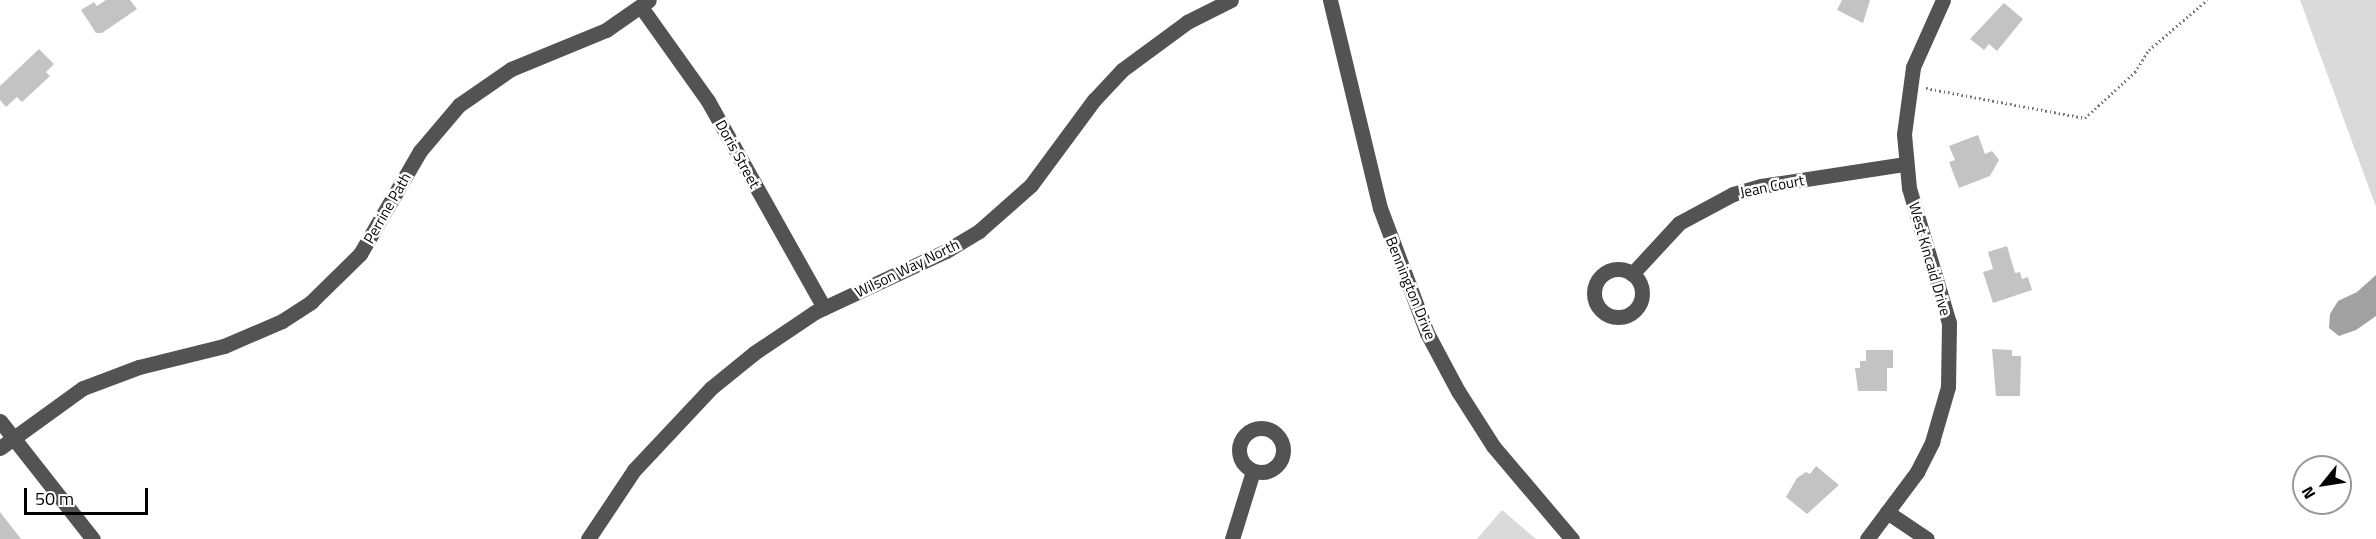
<!DOCTYPE html>
<style>
body{margin:0}
#map{position:relative;width:2376px;height:539px;overflow:hidden;background:#fff;font-family:"Titillium Web",sans-serif}
div>[style]{position:absolute}
.green>*{inset:0;background:#dadada}
.water>*{inset:0;background:#a1a1a1}
.building>*{inset:0;background:#c3c3c3}
.path>*{height:3px;margin-top:-1.5px;transform-origin:0;background:repeating-linear-gradient(90deg,#757575 0 1.5px,transparent 0 4.5px)}
.minor>*{height:15px;margin:-7.5px;padding:0 7.5px;transform-origin:7.5px;border-radius:7.5px;background:#535353}
.minor>.ring{margin:-7.5px;padding:0;box-sizing:content-box;background:none;border:15px solid #535353;border-radius:50%}
span{translate:-50% -50%;white-space:nowrap;text-align:center;line-height:1.15;-webkit-text-stroke:5px #fff;paint-order:stroke}
.street-label{font-size:15px;color:#000}
.north{position:absolute;left:2292px;top:455px;width:60px;height:60px;box-sizing:border-box;background:#fff;border:2px solid #999;border-radius:50%;rotate:240deg;font-size:16px;font-weight:700;line-height:24px;text-align:center;color:#000}
.north::after{content:'';display:block;margin:auto;width:21px;height:27px;background:#000;clip-path:polygon(50% 0,100% 100%,50% 72%,0 100%)}
.scale{position:absolute;left:24px;top:488px;width:124px;height:27px;box-sizing:border-box;border:3px solid #000;border-top:0;padding-left:8px;font-size:18px;line-height:21px;white-space:nowrap;color:#000;-webkit-text-stroke:4px #fff;paint-order:stroke}
</style>
<div id="map">
<div class="green">
<i style="clip-path:polygon(2300px 0,2376px 0,2376px 207px)"></i>
<i style="clip-path:polygon(1502px 510px,1536px 539px,1477px 539px)"></i>
</div>
<div class="water">
<i style="clip-path:polygon(2376px 275px,2376px 316px,2356px 330px,2339px 336px,2329px 328px,2330px 314px,2338px 301px,2357px 292px)"></i>
</div>
<div class="building">
<i style="clip-path:polygon(106px 0,130px 0,137px 9px,102px 33px,96px 33px,81px 10px,94px 2px,97px 6px)"></i>
<i style="clip-path:polygon(1842px 0,1870px 0,1863px 23px,1837px 10px)"></i>
<i style="clip-path:polygon(2004px 3px,2023px 19px,1997px 51px,1989px 44px,1984px 50px,1970px 39px)"></i>
<i style="clip-path:polygon(39px 49px,54px 64px,46px 72px,50px 76px,22px 102px,17px 97px,6px 107px,0 100px,0 86px)"></i>
<i style="clip-path:polygon(1978px 135px,1985px 154px,1992px 151px,1999px 160px,1990px 176px,1959px 188px,1949px 162px,1955px 160px,1949px 146px)"></i>
<i style="clip-path:polygon(2007px 246px,2015px 273px,2020px 272px,2022px 279px,2028px 277px,2032px 290px,1993px 303px,1983px 272px,1993px 269px,1988px 252px)"></i>
<i style="clip-path:polygon(1992px 349px,2012px 350px,2012px 356px,2021px 356px,2020px 396px,1996px 396px)"></i>
<i style="clip-path:polygon(1866px 350px,1893px 350px,1893px 368px,1887px 368px,1887px 391px,1858px 391px,1855px 368px,1860px 368px,1860px 361px,1866px 361px)"></i>
<i style="clip-path:polygon(1816px 466px,1839px 485px,1807px 514px,1786px 497px,1797px 478px,1806px 472px,1810px 474px)"></i>
<i style="clip-path:polygon(0 512px,21px 539px,0 539px)"></i>
</div>
<div class="path">
<i style="left:1926px;top:88px;width:162px;rotate:10.7deg"></i>
<i style="left:2085px;top:118px;width:68px;rotate:-42.6deg"></i>
<i style="left:2135px;top:72px;width:26px;rotate:-58deg"></i>
<i style="left:2149px;top:50px;width:77px;rotate:-40.8deg"></i>
</div>
<div class="minor">
<i style="left:1330px;top:0;width:214px;rotate:76.5deg"></i>
<i style="left:1380px;top:208px;width:134px;rotate:69.4deg"></i>
<i style="left:1427px;top:333px;width:66px;rotate:61.9deg"></i>
<i style="left:1458px;top:391px;width:65px;rotate:57.5deg"></i>
<i style="left:1493px;top:446px;width:122px;rotate:49.7deg"></i>
<i style="left:641px;top:7px;width:115px;rotate:54.5deg"></i>
<i style="left:708px;top:101px;width:237px;rotate:60.7deg"></i>
<i class="ring" style="left:1594px;top:269px;width:33px;height:33px"></i>
<i style="left:1632px;top:274px;width:69px;rotate:-47.3deg"></i>
<i style="left:1679px;top:223px;width:61px;rotate:-28.2deg"></i>
<i style="left:1733px;top:194px;width:29px;rotate:-16deg"></i>
<i style="left:1761px;top:186px;width:146px;rotate:-8.7deg"></i>
<i style="left:0;top:421px;width:150px;rotate:51.8deg"></i>
<i class="ring" style="left:1239px;top:428px;width:29px;height:29px"></i>
<i style="left:0;top:448px;width:102px;rotate:-35.9deg"></i>
<i style="left:83px;top:388px;width:60px;rotate:-20.6deg"></i>
<i style="left:139px;top:367px;width:88px;rotate:-13.9deg"></i>
<i style="left:224px;top:346px;width:63px;rotate:-23.3deg"></i>
<i style="left:282px;top:321px;width:35px;rotate:-33deg"></i>
<i style="left:311px;top:302px;width:69px;rotate:-44.4deg"></i>
<i style="left:360px;top:254px;width:119px;rotate:-59.8deg"></i>
<i style="left:420px;top:151px;width:60px;rotate:-49.7deg"></i>
<i style="left:459px;top:105px;width:63px;rotate:-34.7deg"></i>
<i style="left:511px;top:69px;width:103px;rotate:-22.3deg"></i>
<i style="left:606px;top:30px;width:52px;rotate:-34.9deg"></i>
<i style="left:1887px;top:512px;width:48px;rotate:34deg"></i>
<i style="left:588px;top:539px;width:83px;rotate:-56.3deg"></i>
<i style="left:634px;top:470px;width:112px;rotate:-46.8deg"></i>
<i style="left:711px;top:388px;width:55px;rotate:-39.1deg"></i>
<i style="left:754px;top:353px;width:73px;rotate:-33.9deg"></i>
<i style="left:815px;top:312px;width:145px;rotate:-25deg"></i>
<i style="left:946px;top:251px;width:39px;rotate:-31deg"></i>
<i style="left:979px;top:231px;width:69px;rotate:-41.5deg"></i>
<i style="left:1031px;top:185px;width:106px;rotate:-53.5deg"></i>
<i style="left:1094px;top:100px;width:41px;rotate:-47deg"></i>
<i style="left:1122px;top:70px;width:81px;rotate:-36.4deg"></i>
<i style="left:1187px;top:22px;width:49px;rotate:-26.6deg"></i>
<i style="left:1232px;top:539px;width:71px;rotate:-72.8deg"></i>
<i style="left:1867px;top:539px;width:84px;rotate:-53.3deg"></i>
<i style="left:1917px;top:472px;width:34px;rotate:-63deg"></i>
<i style="left:1932px;top:442px;width:57px;rotate:-73.8deg"></i>
<i style="left:1948px;top:387px;width:64px;rotate:-89.1deg"></i>
<i style="left:1949px;top:323px;width:141px;rotate:-106.5deg"></i>
<i style="left:1909px;top:188px;width:54px;rotate:-95.3deg"></i>
<i style="left:1904px;top:134px;width:68px;rotate:-82.3deg"></i>
<i style="left:1913px;top:67px;width:73px;rotate:-65.9deg"></i>
</div>
<div class="street-label">
<span style="left:738px;top:154px;rotate:61deg">Doris Street</span>
<span style="left:1772px;top:186px;rotate:-11deg">Jean Court</span>
<span style="left:387px;top:208px;rotate:-60deg">Perrine Path</span>
<span style="left:1930px;top:259px;rotate:74deg">West Kincaid Drive</span>
<span style="left:907px;top:268px;rotate:-26deg">Wilson Way North</span>
<span style="left:1411px;top:288px;rotate:68deg">Bennington Drive</span>
</div>
<div class="north">N</div>
<div class="scale">50 m</div>
</div>
